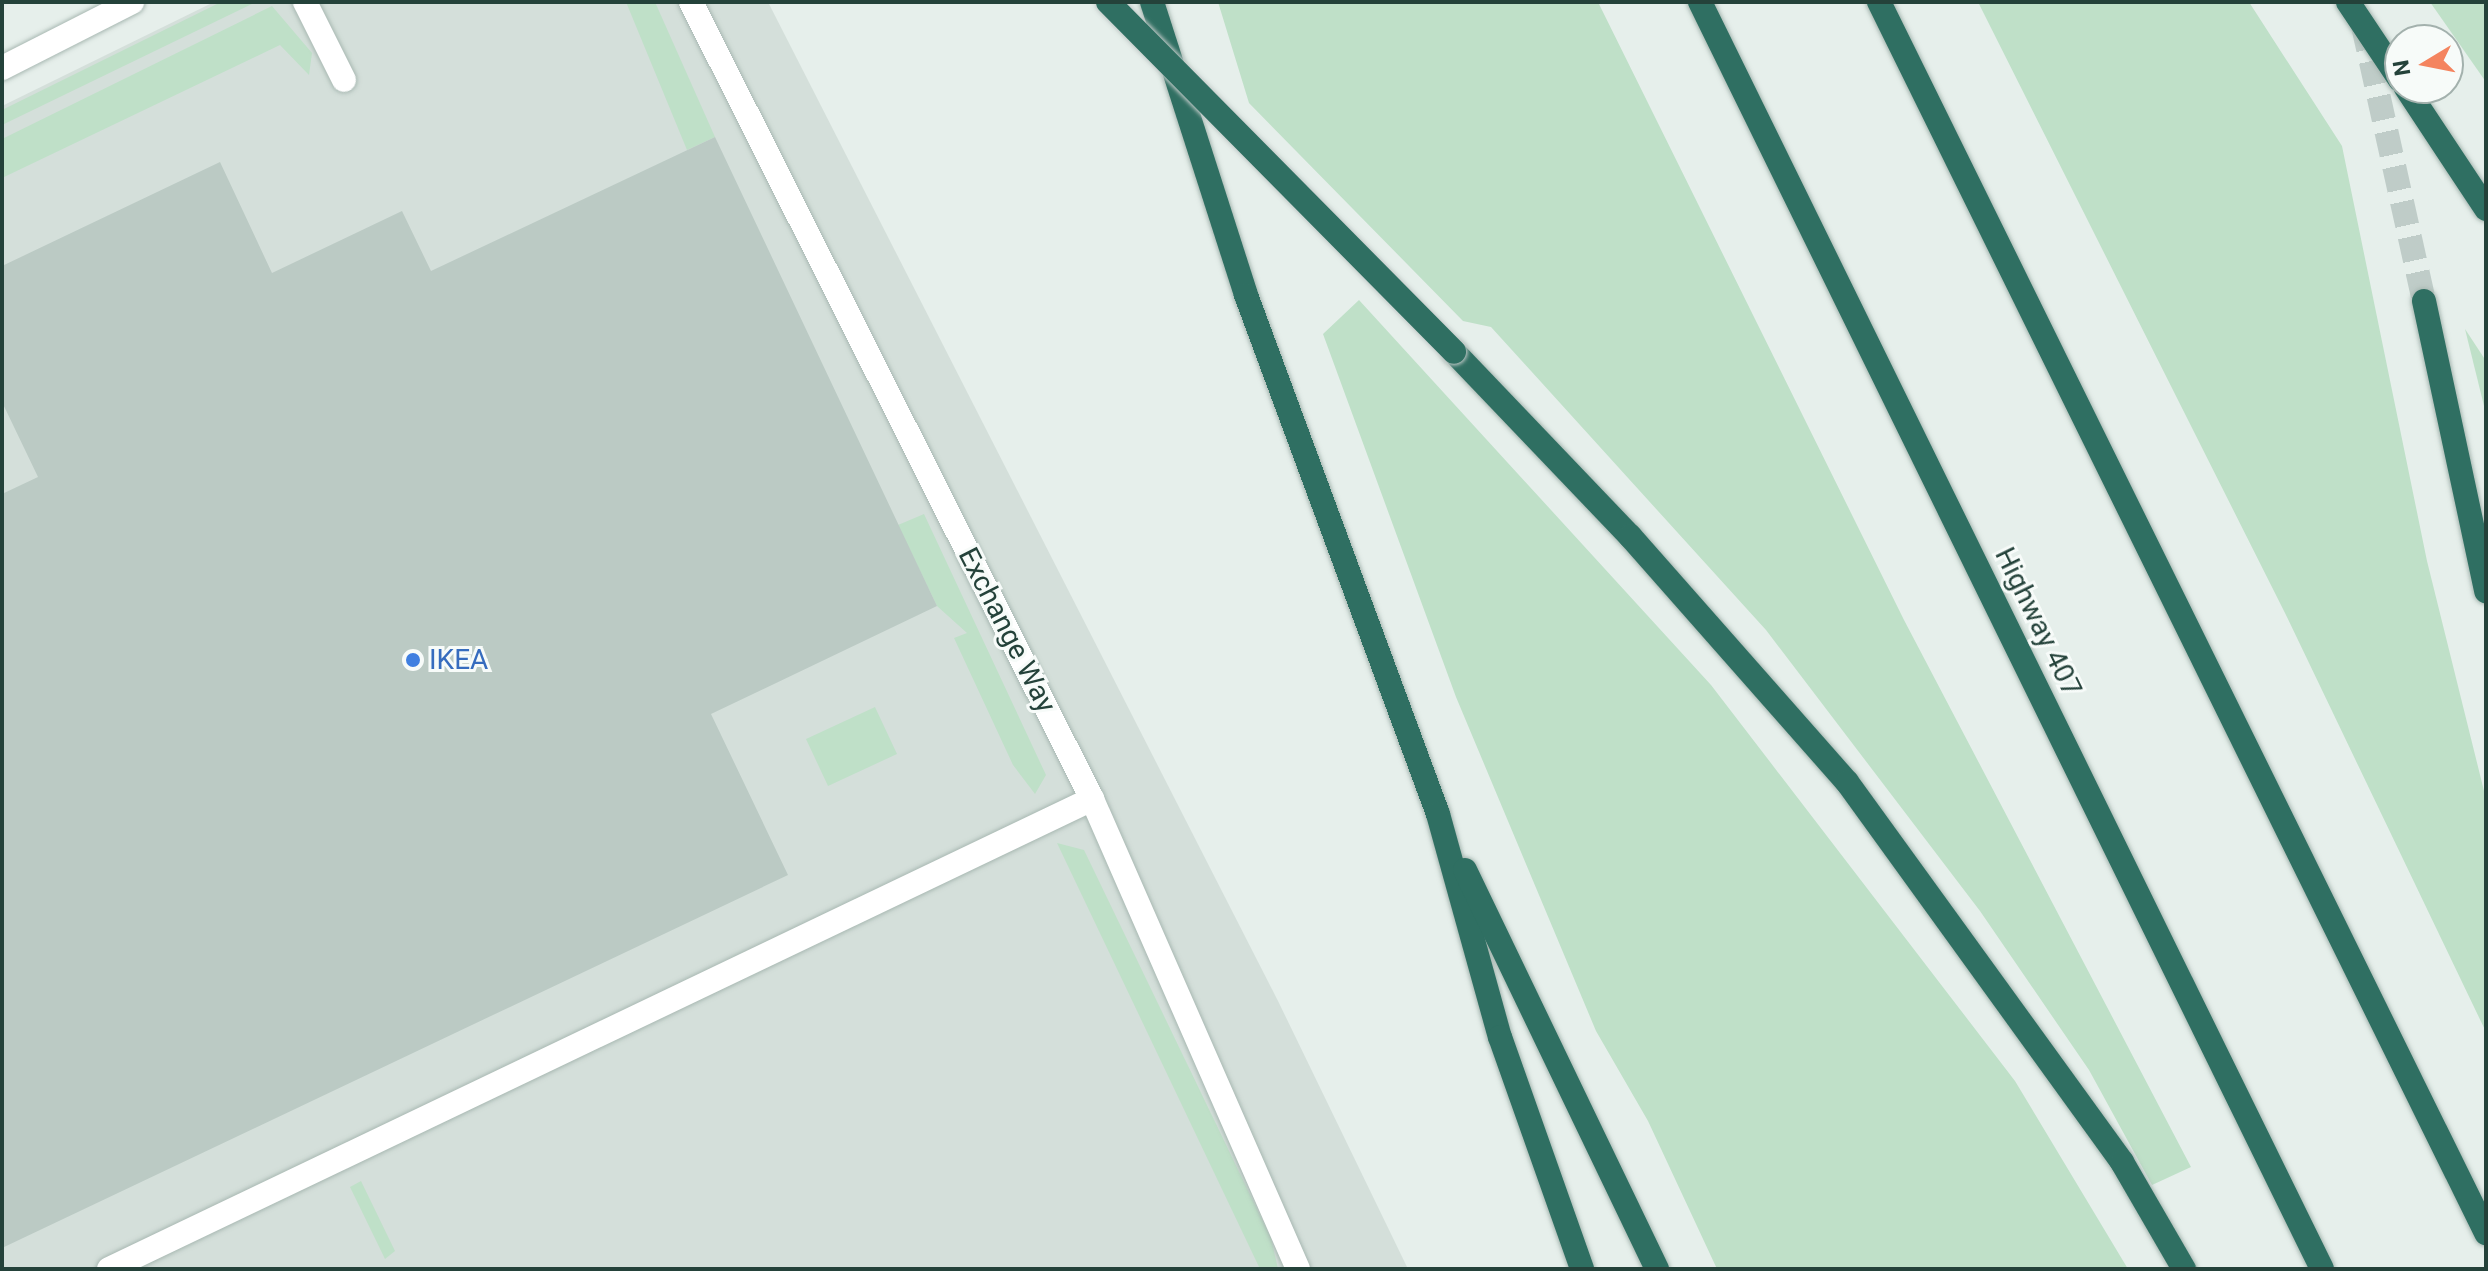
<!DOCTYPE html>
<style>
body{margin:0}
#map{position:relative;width:2488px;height:1271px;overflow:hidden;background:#e6efeb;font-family:Roboto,sans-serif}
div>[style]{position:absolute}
.built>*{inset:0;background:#d4dfda}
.green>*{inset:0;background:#bfe0c8}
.building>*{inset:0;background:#bbcac4}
.highway-tunnel>*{height:24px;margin-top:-12px;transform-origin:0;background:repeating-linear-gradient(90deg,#bfccc8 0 24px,transparent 0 36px)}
.roads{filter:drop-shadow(0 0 2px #a8b8b2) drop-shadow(0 0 2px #a8b8b2)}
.minor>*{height:24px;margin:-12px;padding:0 12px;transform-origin:12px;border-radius:12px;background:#fff}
.highway>*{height:24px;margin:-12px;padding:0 12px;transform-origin:12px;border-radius:12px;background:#2f6f62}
.bridges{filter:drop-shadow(0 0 2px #c2cac8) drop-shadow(0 0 2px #c2cac8)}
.highway-bridge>*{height:24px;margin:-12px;padding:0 12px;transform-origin:12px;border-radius:12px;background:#2f6f62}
.dots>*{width:22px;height:22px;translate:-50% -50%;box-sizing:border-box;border:4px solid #f7fbf9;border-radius:50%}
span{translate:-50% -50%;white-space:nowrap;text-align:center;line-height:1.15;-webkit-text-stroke:6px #f7fbf9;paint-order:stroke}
.street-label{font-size:28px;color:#24423a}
.shop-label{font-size:28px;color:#366cbe}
.left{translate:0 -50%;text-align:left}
.frame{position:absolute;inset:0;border:4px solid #24423a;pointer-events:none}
.north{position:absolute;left:2384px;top:24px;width:80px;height:80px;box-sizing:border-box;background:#f7fbf9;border:2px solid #a3b1ad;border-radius:50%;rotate:260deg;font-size:22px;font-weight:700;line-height:32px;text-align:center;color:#24423a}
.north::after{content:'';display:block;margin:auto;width:28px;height:36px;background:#f4845f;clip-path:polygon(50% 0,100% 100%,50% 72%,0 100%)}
</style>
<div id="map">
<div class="built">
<i style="clip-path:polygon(214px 2px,768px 2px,1279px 1003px,1408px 1269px,2px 1269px,2px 106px)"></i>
</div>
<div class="green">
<i style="clip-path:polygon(221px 2px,256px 2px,2px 125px,2px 110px)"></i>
<i style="clip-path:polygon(626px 2px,655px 2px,715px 137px,687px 150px)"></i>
<i style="clip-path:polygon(1218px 2px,1598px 2px,1904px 620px,2191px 1167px,2152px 1185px,2089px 1070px,1980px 911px,1766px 630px,1491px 327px,1463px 321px,1249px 103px)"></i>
<i style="clip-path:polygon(1978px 2px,2249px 2px,2342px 146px,2427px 561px,2486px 799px,2486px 1032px,2285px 613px)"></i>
<i style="clip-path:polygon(2430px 2px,2486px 2px,2486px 82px)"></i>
<i style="clip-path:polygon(272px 6px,312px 53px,309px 75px,280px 45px,2px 178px,2px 139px)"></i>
<i style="clip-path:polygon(1359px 300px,1711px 685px,2015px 1081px,2128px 1269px,1717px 1269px,1648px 1121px,1596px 1031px,1456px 697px,1323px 334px)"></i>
<i style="clip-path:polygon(2465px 329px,2486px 361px,2486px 414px)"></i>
<i style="clip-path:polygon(924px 514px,1046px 775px,1035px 794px,1013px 765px,954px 638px,967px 633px,937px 606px,898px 525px)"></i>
<i style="clip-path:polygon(875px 707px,897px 754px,828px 786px,806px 739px)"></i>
<i style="clip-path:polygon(1057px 843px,1084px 850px,1271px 1238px,1278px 1269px,1260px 1269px)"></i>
<i style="clip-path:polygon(361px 1181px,395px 1251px,385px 1259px,350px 1187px)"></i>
</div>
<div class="building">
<i style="clip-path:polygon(715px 137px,937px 606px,711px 714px,788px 875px,2px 1248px,2px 494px,38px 477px,2px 402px,2px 266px,220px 162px,272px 273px,402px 211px,431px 271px)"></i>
</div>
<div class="highway-tunnel">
<i style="left:2363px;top:26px;width:282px;rotate:77.5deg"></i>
</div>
<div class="roads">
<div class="minor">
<i style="left:305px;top:2px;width:87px;rotate:63.4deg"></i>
<i style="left:691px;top:2px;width:892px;rotate:63.29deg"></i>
<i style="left:1092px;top:799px;width:513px;rotate:66.33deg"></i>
<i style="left:2px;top:68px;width:146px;rotate:-26.9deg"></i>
<i style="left:109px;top:1269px;width:1090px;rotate:-25.55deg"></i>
</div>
<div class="highway">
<i style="left:1152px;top:2px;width:308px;rotate:72.2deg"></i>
<i style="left:1246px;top:295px;width:553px;rotate:69.7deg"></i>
<i style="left:1438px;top:814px;width:231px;rotate:74.5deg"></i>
<i style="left:1500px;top:1037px;width:246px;rotate:70.5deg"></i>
<i style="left:1700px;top:2px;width:1411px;rotate:63.85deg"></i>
<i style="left:1879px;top:2px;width:1373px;rotate:63.75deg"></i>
<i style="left:2348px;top:2px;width:94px;rotate:56.3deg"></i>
<i style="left:2406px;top:88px;width:145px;rotate:56.5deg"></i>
<i style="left:2424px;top:301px;width:297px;rotate:77.9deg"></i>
<i style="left:1454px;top:352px;width:255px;rotate:46.3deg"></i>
<i style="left:1630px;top:536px;width:328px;rotate:48.6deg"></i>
<i style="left:1847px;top:782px;width:469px;rotate:54.1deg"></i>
<i style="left:2122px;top:1162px;width:124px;rotate:59.9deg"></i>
<i style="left:1465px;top:870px;width:443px;rotate:64.3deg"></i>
</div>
</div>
<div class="bridges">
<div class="highway-bridge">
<i style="left:1108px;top:2px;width:492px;rotate:45.3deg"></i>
</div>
</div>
<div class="dots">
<i style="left:413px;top:660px;background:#3f7fe0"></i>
</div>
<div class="street-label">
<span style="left:2038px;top:622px;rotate:64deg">Highway 407</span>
<span style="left:1007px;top:630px;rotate:63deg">Exchange Way</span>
</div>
<div class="shop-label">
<span class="left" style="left:429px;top:660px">IKEA</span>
</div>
<div class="frame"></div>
<div class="north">N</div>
</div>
